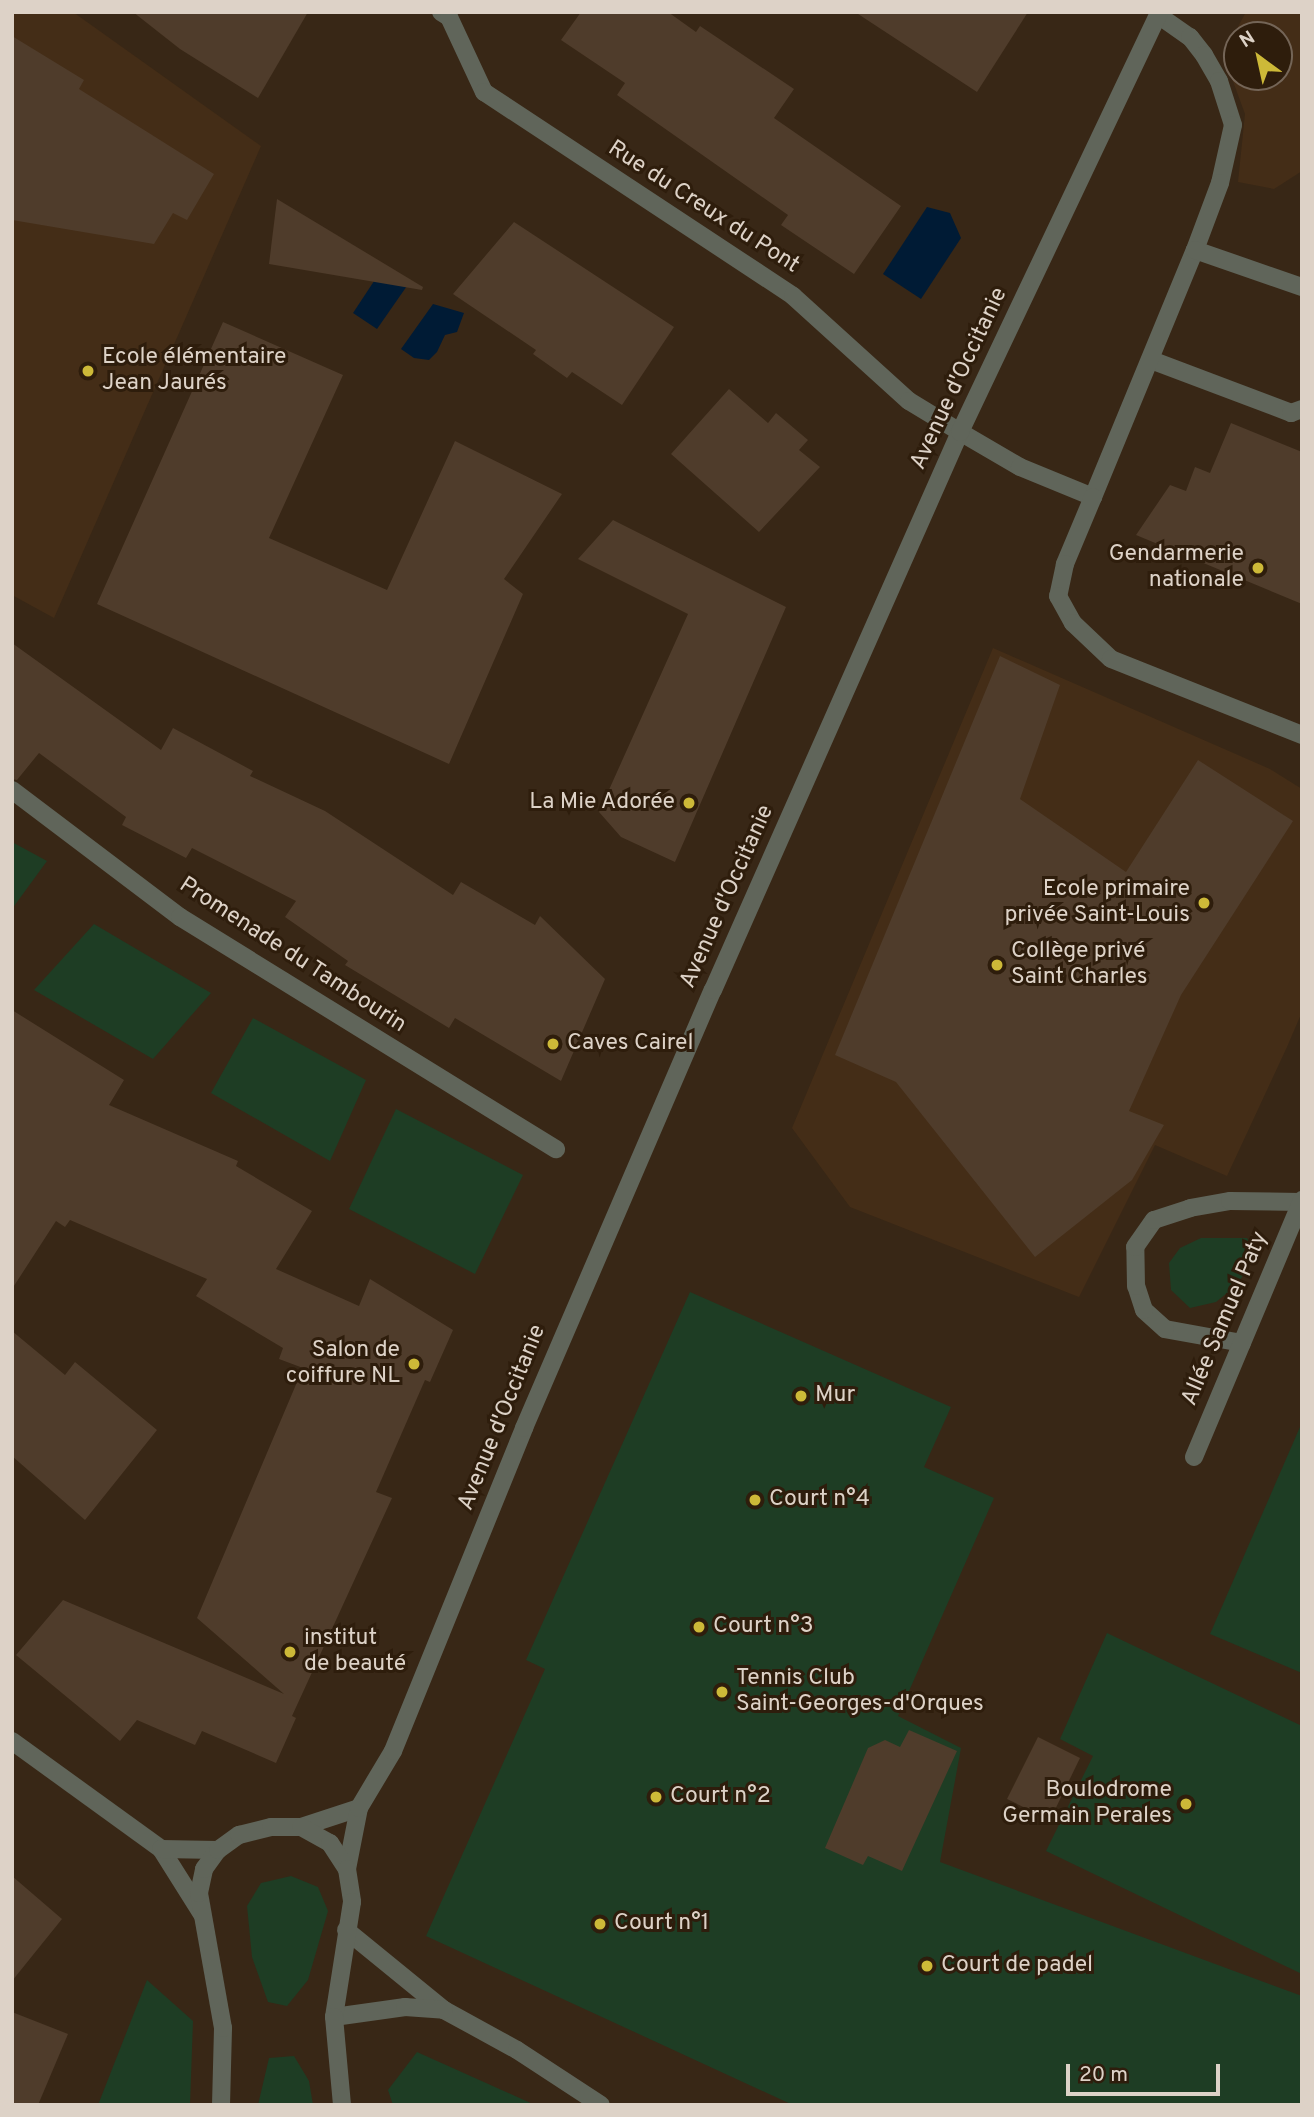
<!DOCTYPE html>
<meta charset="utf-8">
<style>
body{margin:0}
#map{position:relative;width:1314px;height:2117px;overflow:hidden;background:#382716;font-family:Overpass,sans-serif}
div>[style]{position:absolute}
.built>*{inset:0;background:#442d17}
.green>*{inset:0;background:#1e3d24}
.water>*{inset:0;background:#001b35}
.building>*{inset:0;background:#4f3c2b}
.service>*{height:18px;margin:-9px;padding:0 9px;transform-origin:9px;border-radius:9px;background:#60655a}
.pedestrian>*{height:18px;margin:-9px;padding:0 9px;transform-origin:9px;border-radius:9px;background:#60655a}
.minor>*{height:18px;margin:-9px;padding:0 9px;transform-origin:9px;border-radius:9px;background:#60655a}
.tertiary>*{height:18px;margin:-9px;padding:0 9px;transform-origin:9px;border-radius:9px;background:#60655a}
.dots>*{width:19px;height:19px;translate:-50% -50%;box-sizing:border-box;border:4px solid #2e1d0c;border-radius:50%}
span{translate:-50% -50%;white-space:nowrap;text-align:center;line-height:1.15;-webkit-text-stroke:6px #2e1d0c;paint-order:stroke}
.street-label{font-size:23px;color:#ddd2c7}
.poi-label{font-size:23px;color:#ddd2c7}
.left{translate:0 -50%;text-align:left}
.right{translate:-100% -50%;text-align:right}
.frame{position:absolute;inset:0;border:14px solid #ddd2c7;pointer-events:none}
.north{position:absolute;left:1223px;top:21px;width:70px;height:70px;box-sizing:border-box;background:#2e1d0c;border:2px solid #746557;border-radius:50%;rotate:327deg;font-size:19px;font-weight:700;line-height:28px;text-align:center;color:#ddd2c7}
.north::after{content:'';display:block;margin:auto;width:24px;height:32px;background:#cdb938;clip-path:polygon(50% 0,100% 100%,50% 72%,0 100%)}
.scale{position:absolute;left:1066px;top:2064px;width:154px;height:32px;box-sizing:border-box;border:4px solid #ddd2c7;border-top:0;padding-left:9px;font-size:21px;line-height:24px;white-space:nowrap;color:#ddd2c7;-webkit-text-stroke:5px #2e1d0c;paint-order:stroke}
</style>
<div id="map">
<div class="built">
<i style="clip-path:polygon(12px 12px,73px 12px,261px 146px,54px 618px,12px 595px)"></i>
<i style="clip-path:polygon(evenodd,1246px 12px,1302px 12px,1302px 171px,1274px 189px,1238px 182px,1245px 114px,1223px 54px,1246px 12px,1237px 35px,1279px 35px,1279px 77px,1237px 77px,1237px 35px)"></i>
<i style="clip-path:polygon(993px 648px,1270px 769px,1302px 789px,1302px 1012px,1287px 1047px,1227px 1176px,1155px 1145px,1079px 1297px,850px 1207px,792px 1128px)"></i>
</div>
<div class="green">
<i style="clip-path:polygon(12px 842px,47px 861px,12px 909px)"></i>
<i style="clip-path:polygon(94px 924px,211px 993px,153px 1059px,34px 990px)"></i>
<i style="clip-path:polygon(253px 1018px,366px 1080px,330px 1161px,211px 1093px)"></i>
<i style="clip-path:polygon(396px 1109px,523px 1175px,475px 1274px,349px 1209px)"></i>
<i style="clip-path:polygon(1201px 1238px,1247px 1238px,1257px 1253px,1237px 1285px,1216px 1302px,1190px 1308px,1171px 1290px,1169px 1263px,1180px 1248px)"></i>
<i style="clip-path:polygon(690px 1292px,951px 1407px,924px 1467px,994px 1498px,898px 1716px,961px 1748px,940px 1862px,1302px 1996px,1302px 2105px,793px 2105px,426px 1936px,545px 1669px,526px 1660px)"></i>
<i style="clip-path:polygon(1300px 1427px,1302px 1427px,1302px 1673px,1210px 1634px)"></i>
<i style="clip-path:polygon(1107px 1633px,1302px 1726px,1302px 1974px,1046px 1851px,1093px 1756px,1060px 1739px)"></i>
<i style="clip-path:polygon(291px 1876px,318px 1887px,328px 1911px,308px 1980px,287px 2006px,268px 2002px,252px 1957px,247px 1906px,261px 1883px)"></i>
<i style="clip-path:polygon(147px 1980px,193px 2021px,190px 2105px,98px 2105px)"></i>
<i style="clip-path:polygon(417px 2052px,535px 2105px,393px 2105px,388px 2090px)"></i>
<i style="clip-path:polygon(294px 2056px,309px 2081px,313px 2105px,258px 2105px,269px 2058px)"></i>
</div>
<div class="water">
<i style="clip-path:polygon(927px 207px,950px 213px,961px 238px,921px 299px,883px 274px)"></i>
<i style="clip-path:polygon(384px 266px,409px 283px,377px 329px,353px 313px)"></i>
<i style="clip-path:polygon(433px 304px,464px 313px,457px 332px,445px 335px,437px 352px,429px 360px,414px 358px,401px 349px)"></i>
</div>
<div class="building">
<i style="clip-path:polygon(133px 12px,308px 12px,258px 98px,180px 49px)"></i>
<i style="clip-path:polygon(581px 12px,668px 12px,696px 32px,700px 26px,794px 89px,774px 118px,901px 206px,854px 274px,781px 225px,788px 215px,617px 95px,625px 83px,561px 40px)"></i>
<i style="clip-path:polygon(855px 12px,1028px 12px,977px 92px)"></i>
<i style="clip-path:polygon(12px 36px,84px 80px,79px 89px,214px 174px,187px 220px,173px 213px,154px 244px,12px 220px)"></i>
<i style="clip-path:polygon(277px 199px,423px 287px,422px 290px,269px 264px)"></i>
<i style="clip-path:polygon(514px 222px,674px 327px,622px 405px,572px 372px,567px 378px,533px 354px,536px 350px,453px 294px)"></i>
<i style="clip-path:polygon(223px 322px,343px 375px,269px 538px,387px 590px,455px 441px,562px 494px,504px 579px,523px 594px,449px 764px,97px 604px)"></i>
<i style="clip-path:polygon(729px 389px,768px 423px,776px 413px,808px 440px,799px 450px,820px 467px,759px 532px,671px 454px)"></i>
<i style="clip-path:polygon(1231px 423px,1302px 452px,1302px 604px,1136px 535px,1170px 485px,1186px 491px,1195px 467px,1210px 473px)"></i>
<i style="clip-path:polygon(613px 520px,786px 607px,675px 862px,621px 837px,599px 812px,688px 614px,578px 559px)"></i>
<i style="clip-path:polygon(12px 643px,161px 750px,173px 728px,253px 771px,250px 776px,325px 811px,453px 895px,461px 882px,535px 925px,540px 916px,605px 979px,561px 1081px,455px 1018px,449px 1028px,345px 965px,348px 961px,285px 917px,296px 901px,192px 848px,186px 858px,122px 825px,126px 817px,39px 753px,17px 780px,12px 779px)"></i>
<i style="clip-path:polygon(1000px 656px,1060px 685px,1020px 799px,1126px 872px,1198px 760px,1293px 821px,1181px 995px,1129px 1111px,1164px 1125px,1132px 1180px,1035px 1257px,896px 1082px,835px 1055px)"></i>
<i style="clip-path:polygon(12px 1010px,124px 1080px,109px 1105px,238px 1161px,236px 1166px,312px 1211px,276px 1269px,359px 1306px,370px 1279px,453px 1330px,430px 1382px,425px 1380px,376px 1492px,392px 1498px,292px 1716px,296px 1718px,276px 1763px,202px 1731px,195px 1745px,137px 1720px,120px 1741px,16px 1655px,63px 1600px,284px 1694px,197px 1618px,303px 1368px,279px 1359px,283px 1348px,196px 1296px,207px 1279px,70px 1220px,65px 1227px,56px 1221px,12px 1289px)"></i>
<i style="clip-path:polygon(12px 1331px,65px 1375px,75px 1362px,157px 1430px,85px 1520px,12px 1456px)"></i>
<i style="clip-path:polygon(909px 1730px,957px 1751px,902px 1871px,868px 1856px,863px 1865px,825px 1848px,868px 1748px,885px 1740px,900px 1747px)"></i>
<i style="clip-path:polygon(1038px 1737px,1080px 1758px,1050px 1820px,1007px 1799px)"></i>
<i style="clip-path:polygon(12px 1876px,62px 1919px,12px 1981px)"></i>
<i style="clip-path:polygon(12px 2012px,68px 2034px,38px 2105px,12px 2105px)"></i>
</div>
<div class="service">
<i style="left:1158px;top:15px;width:39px;rotate:35deg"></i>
<i style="left:1190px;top:37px;width:23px;rotate:52deg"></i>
<i style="left:1204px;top:55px;width:30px;rotate:60deg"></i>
<i style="left:1219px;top:81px;width:46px;rotate:72.3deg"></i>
<i style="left:1233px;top:125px;width:59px;rotate:102.6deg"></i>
<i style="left:1220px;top:183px;width:72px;rotate:110.5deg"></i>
<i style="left:1151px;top:360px;width:150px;rotate:20.7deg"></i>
<i style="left:1291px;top:413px;width:12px;rotate:-20deg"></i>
<i style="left:960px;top:432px;width:69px;rotate:30.3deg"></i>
<i style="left:1020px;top:467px;width:79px;rotate:22.3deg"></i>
<i style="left:1093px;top:497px;width:267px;rotate:-67.6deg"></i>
<i style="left:1195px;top:250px;width:113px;rotate:19.1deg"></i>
<i style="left:1242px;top:1343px;width:78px;rotate:-169.7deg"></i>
<i style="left:1165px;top:1329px;width:28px;rotate:-138deg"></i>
<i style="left:1144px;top:1310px;width:25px;rotate:-108deg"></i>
<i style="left:1136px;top:1286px;width:39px;rotate:-91deg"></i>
<i style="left:1135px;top:1247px;width:33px;rotate:-55deg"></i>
<i style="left:1154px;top:1220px;width:38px;rotate:-18deg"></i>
<i style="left:1190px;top:1208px;width:41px;rotate:-9.9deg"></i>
<i style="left:1230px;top:1201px;width:71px;rotate:0.8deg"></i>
</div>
<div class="pedestrian">
<i style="left:12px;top:790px;width:211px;rotate:37.1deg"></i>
<i style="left:180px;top:917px;width:442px;rotate:31.7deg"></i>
</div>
<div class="minor">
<i style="left:441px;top:12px;width:9px;rotate:32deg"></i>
<i style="left:449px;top:17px;width:83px;rotate:65deg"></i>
<i style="left:484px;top:92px;width:370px;rotate:33.4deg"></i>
<i style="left:793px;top:296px;width:156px;rotate:42.2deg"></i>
<i style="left:909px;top:401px;width:60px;rotate:31.3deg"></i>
<i style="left:1093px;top:497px;width:73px;rotate:112.7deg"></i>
<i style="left:1065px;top:564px;width:33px;rotate:102deg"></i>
<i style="left:1058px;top:596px;width:31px;rotate:61deg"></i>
<i style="left:1073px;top:623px;width:52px;rotate:43.5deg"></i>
<i style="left:1111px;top:659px;width:206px;rotate:21.7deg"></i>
<i style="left:1194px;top:1457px;width:279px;rotate:-67.2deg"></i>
<i style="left:12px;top:1741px;width:184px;rotate:35.9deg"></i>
<i style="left:161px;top:1849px;width:77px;rotate:57.8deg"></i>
<i style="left:161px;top:1849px;width:57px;rotate:1deg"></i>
</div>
<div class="tertiary">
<i style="left:301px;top:1827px;width:61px;rotate:-18.1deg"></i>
<i style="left:347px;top:1869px;width:62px;rotate:-78.9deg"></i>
<i style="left:359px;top:1808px;width:66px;rotate:-59.2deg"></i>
<i style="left:393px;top:1751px;width:349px;rotate:-67.9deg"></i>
<i style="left:524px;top:1428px;width:477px;rotate:-66.7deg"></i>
<i style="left:713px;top:990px;width:610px;rotate:-66.12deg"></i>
<i style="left:960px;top:432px;width:465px;rotate:-64.6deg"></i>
<i style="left:346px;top:1930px;width:127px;rotate:39.2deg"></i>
<i style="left:444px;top:2010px;width:83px;rotate:28.7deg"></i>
<i style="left:517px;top:2050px;width:100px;rotate:33.2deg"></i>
<i style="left:334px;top:2017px;width:72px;rotate:-8deg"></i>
<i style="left:405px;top:2007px;width:39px;rotate:4deg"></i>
<i style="left:221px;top:2105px;width:77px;rotate:-88.5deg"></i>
<i style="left:223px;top:2028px;width:137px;rotate:-100.1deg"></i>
<i style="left:199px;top:1893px;width:25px;rotate:-78deg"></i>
<i style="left:204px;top:1869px;width:24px;rotate:-54deg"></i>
<i style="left:218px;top:1850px;width:26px;rotate:-36deg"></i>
<i style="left:239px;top:1835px;width:33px;rotate:-14deg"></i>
<i style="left:271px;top:1827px;width:30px"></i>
<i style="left:301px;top:1827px;width:33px;rotate:29deg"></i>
<i style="left:330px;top:1843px;width:31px;rotate:57deg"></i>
<i style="left:347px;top:1869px;width:33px;rotate:81deg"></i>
<i style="left:352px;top:1902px;width:116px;rotate:98.9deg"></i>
<i style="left:334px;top:2017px;width:88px;rotate:84.8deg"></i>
</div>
<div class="dots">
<i style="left:88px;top:371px;background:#cdb938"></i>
<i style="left:1258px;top:568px;background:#cdb938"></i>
<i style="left:689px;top:803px;background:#cdb938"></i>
<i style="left:1204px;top:903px;background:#cdb938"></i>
<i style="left:997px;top:965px;background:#cdb938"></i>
<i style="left:553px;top:1044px;background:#cdb938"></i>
<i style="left:414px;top:1364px;background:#cdb938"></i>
<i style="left:801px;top:1396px;background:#cdb938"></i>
<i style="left:755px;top:1500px;background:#cdb938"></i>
<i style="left:699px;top:1627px;background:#cdb938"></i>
<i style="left:290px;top:1652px;background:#cdb938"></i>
<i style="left:722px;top:1692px;background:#cdb938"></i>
<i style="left:656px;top:1797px;background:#cdb938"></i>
<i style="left:1186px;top:1804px;background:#cdb938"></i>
<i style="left:600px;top:1924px;background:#cdb938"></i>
<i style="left:927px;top:1966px;background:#cdb938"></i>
</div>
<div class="street-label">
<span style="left:703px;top:208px;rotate:33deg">Rue du Creux du Pont</span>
<span style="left:960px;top:379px;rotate:-65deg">Avenue d'Occitanie</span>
<span style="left:728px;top:897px;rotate:-66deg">Avenue d'Occitanie</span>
<span style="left:292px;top:956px;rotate:33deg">Promenade du Tambourin</span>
<span style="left:1226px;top:1319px;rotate:-67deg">Allée Samuel Paty</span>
<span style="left:503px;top:1418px;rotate:-68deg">Avenue d'Occitanie</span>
</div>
<div class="poi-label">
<span class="left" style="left:102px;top:371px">Ecole élémentaire<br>Jean Jaurés</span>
<span class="right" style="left:1244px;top:568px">Gendarmerie<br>nationale</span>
<span class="right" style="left:675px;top:803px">La Mie Adorée</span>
<span class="right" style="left:1190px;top:903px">Ecole primaire<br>privée Saint-Louis</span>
<span class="left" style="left:1011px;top:965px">Collège privé<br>Saint Charles</span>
<span class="left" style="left:567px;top:1044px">Caves Cairel</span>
<span class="right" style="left:400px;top:1364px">Salon de<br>coiffure NL</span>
<span class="left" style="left:815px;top:1396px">Mur</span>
<span class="left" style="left:769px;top:1500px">Court n°4</span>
<span class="left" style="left:713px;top:1627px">Court n°3</span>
<span class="left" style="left:304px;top:1652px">institut<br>de beauté</span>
<span class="left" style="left:736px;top:1692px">Tennis Club<br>Saint-Georges-d'Orques</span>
<span class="right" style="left:1172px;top:1804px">Boulodrome<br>Germain Perales</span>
<span class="left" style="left:670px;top:1797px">Court n°2</span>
<span class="left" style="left:614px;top:1924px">Court n°1</span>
<span class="left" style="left:941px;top:1966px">Court de padel</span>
</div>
<div class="frame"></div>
<div class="north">N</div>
<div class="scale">20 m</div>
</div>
